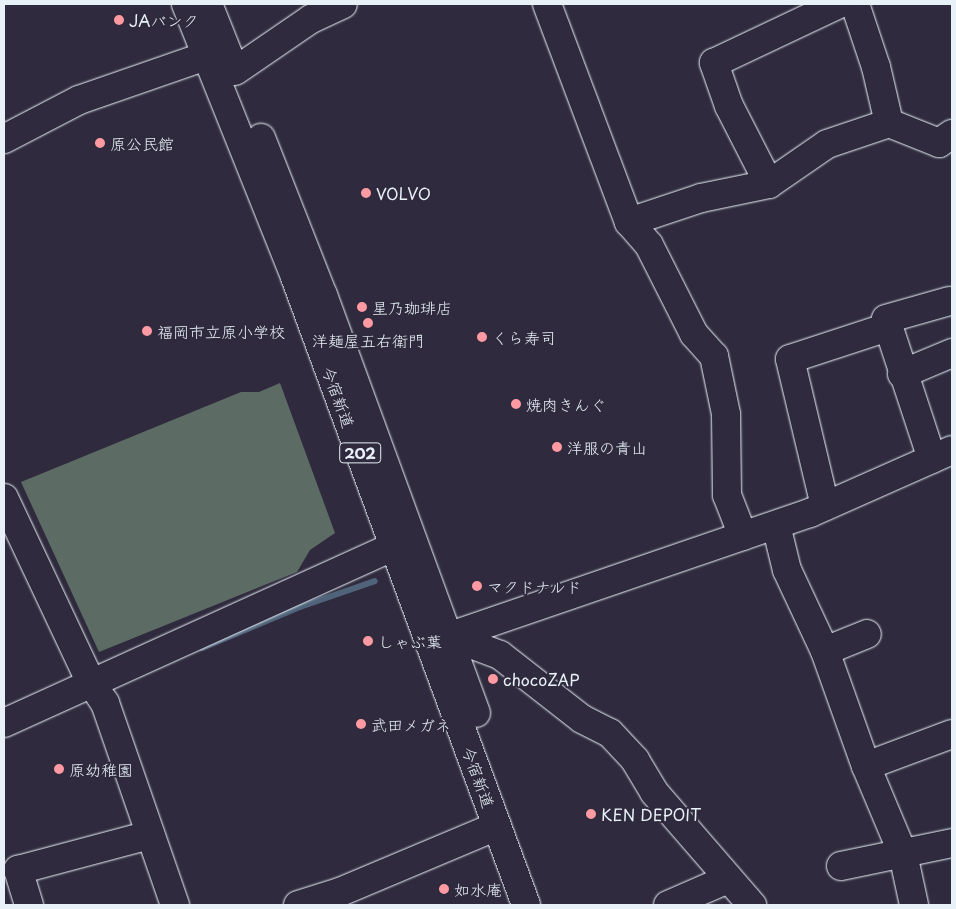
<!DOCTYPE html>
<meta charset="utf-8">
<style>
body{margin:0}
#map{position:relative;width:956px;height:909px;overflow:hidden;background:#2f2a3d;font-family:"Playpen Sans","Klee One",sans-serif}
div>[style]{position:absolute}
.green>*{inset:0;background:#5c6c64}
.stream>*{height:6px;margin:-3px;padding:0 3px;transform-origin:3px;border-radius:3px;background:#4f637a}
.roads{filter:drop-shadow(0 0 1px #e8f1f8) drop-shadow(0 0 1px #e8f1f8)}
.minor>*{height:28px;margin:-14px;padding:0 14px;transform-origin:14px;border-radius:14px;background:#2f2a3d}
.highway>*{height:28px;margin:-14px;padding:0 14px;transform-origin:14px;border-radius:14px;background:#2f2a3d}
.dots>*{width:14px;height:14px;translate:-50% -50%;box-sizing:border-box;border:2px solid #2f2a3d;border-radius:50%}
span{translate:-50% -50%;white-space:nowrap;text-align:center;line-height:1.15;-webkit-text-stroke:4px #2f2a3d;paint-order:stroke}
.shield-label span{padding:1px 4px;background:#2f2a3d;border:1px solid;border-radius:4px;-webkit-text-stroke-width:0}
.shield-label{font-size:15px;color:#e8f1f8;font-weight:700}
.poi-label{font-size:16px;color:#e8f1f8}
.left{translate:0 -50%;text-align:left}
.street-label{font-size:16px;color:#e8f1f8}
.frame{position:absolute;inset:0;border:5px solid #e8f1f8;pointer-events:none}
</style>
<div id="map">
<div class="green">
<i style="clip-path:polygon(280px 383px,335px 533px,310px 550px,297px 572px,99px 652px,21px 482px,241px 392px,259px 392px)"></i>
</div>
<div class="stream">
<i style="left:202px;top:648px;width:106px;rotate:-22.7deg"></i>
<i style="left:300px;top:607px;width:79px;rotate:-19.1deg"></i>
</div>
<div class="roads">
<div class="minor">
<i style="left:547px;top:4px;width:233px;rotate:69.4deg"></i>
<i style="left:629px;top:222px;width:76px;rotate:-18.4deg"></i>
<i style="left:701px;top:198px;width:69px;rotate:-11.6deg"></i>
<i style="left:769px;top:184px;width:70px;rotate:-34.6deg"></i>
<i style="left:827px;top:144px;width:65px;rotate:-18.7deg"></i>
<i style="left:889px;top:123px;width:54px;rotate:21.8deg"></i>
<i style="left:939px;top:143px;width:16px;rotate:-35deg"></i>
<i style="left:855px;top:4px;width:66px;rotate:71.6deg"></i>
<i style="left:876px;top:67px;width:57px;rotate:76.9deg"></i>
<i style="left:235px;top:71px;width:92px;rotate:-34.4deg"></i>
<i style="left:311px;top:19px;width:35px;rotate:-25deg"></i>
<i style="left:4px;top:139px;width:85px;rotate:-27.5deg"></i>
<i style="left:79px;top:100px;width:138px;rotate:-19.1deg"></i>
<i style="left:769px;top:184px;width:88px;rotate:-117.1deg"></i>
<i style="left:729px;top:106px;width:46px;rotate:-109.2deg"></i>
<i style="left:714px;top:63px;width:138px;rotate:-25.3deg"></i>
<i style="left:629px;top:222px;width:30px;rotate:49deg"></i>
<i style="left:649px;top:245px;width:100px;rotate:63.2deg"></i>
<i style="left:694px;top:334px;width:30px;rotate:48deg"></i>
<i style="left:714px;top:356px;width:59px;rotate:78.3deg"></i>
<i style="left:726px;top:414px;width:81px;rotate:89.3deg"></i>
<i style="left:727px;top:495px;width:44px;rotate:68.7deg"></i>
<i style="left:902px;top:374px;width:54px;rotate:-22.8deg"></i>
<i style="left:932px;top:459px;width:147px;rotate:-108.2deg"></i>
<i style="left:886px;top:319px;width:66px;rotate:-15.9deg"></i>
<i style="left:4px;top:498px;width:202px;rotate:64.8deg"></i>
<i style="left:90px;top:681px;width:27px;rotate:56deg"></i>
<i style="left:105px;top:703px;width:214px;rotate:70.9deg"></i>
<i style="left:825px;top:506px;width:151px;rotate:-103.4deg"></i>
<i style="left:790px;top:359px;width:103px;rotate:-18.1deg"></i>
<i style="left:776px;top:525px;width:46px;rotate:76.3deg"></i>
<i style="left:787px;top:570px;width:89px;rotate:64.9deg"></i>
<i style="left:825px;top:651px;width:122px;rotate:70.4deg"></i>
<i style="left:866px;top:766px;width:95px;rotate:67.2deg"></i>
<i style="left:903px;top:854px;width:52px;rotate:77.8deg"></i>
<i style="left:449px;top:636px;width:54px;rotate:20.4deg"></i>
<i style="left:500px;top:655px;width:104px;rotate:38deg"></i>
<i style="left:582px;top:719px;width:31px;rotate:27deg"></i>
<i style="left:610px;top:733px;width:37px;rotate:47deg"></i>
<i style="left:635px;top:760px;width:37px;rotate:59deg"></i>
<i style="left:654px;top:792px;width:150px;rotate:49.1deg"></i>
<i style="left:430px;top:643px;width:402px;rotate:-18.9deg"></i>
<i style="left:810px;top:513px;width:155px;rotate:-23.9deg"></i>
<i style="left:825px;top:651px;width:45px;rotate:-22deg"></i>
<i style="left:4px;top:723px;width:428px;rotate:-24.4deg"></i>
<i style="left:866px;top:766px;width:92px;rotate:-20.4deg"></i>
<i style="left:841px;top:866px;width:113px;rotate:-11.7deg"></i>
<i style="left:29px;top:905px;width:37px;rotate:-107deg"></i>
<i style="left:18px;top:870px;width:137px;rotate:-14.9deg"></i>
<i style="left:298px;top:905px;width:44px;rotate:-17.2deg"></i>
<i style="left:340px;top:892px;width:170px;rotate:-22.8deg"></i>
<i style="left:668px;top:905px;width:65px;rotate:-23.4deg"></i>
</div>
<div class="highway">
<i style="left:186px;top:4px;width:294px;rotate:68.2deg"></i>
<i style="left:295px;top:277px;width:669px;rotate:69.8deg"></i>
<i style="left:208px;top:4px;width:54px;rotate:68.2deg"></i>
<i style="left:261px;top:138px;width:169px;rotate:68.5deg"></i>
<i style="left:323px;top:295px;width:445px;rotate:69.9deg"></i>
</div>
</div>
<div class="dots">
<i style="left:119px;top:20px;background:#ff9aa2"></i>
<i style="left:100px;top:143px;background:#ff9aa2"></i>
<i style="left:366px;top:193px;background:#ff9aa2"></i>
<i style="left:362px;top:307px;background:#ff9aa2"></i>
<i style="left:368px;top:323px;background:#ff9aa2"></i>
<i style="left:147px;top:331px;background:#ff9aa2"></i>
<i style="left:482px;top:337px;background:#ff9aa2"></i>
<i style="left:516px;top:404px;background:#ff9aa2"></i>
<i style="left:557px;top:447px;background:#ff9aa2"></i>
<i style="left:477px;top:586px;background:#ff9aa2"></i>
<i style="left:368px;top:641px;background:#ff9aa2"></i>
<i style="left:493px;top:679px;background:#ff9aa2"></i>
<i style="left:361px;top:724px;background:#ff9aa2"></i>
<i style="left:59px;top:769px;background:#ff9aa2"></i>
<i style="left:591px;top:814px;background:#ff9aa2"></i>
<i style="left:444px;top:889px;background:#ff9aa2"></i>
</div>
<div class="shield-label">
<span style="left:360px;top:453px">202</span>
</div>
<div class="poi-label">
<span class="left" style="left:129px;top:20px">JAバンク</span>
<span class="left" style="left:110px;top:143px">原公民館</span>
<span class="left" style="left:376px;top:193px">VOLVO</span>
<span class="left" style="left:372px;top:307px">星乃珈琲店</span>
<span class="left" style="left:157px;top:331px">福岡市立原小学校</span>
<span class="left" style="left:492px;top:337px">くら寿司</span>
<span style="left:368px;top:340px">洋麺屋五右衛門</span>
<span class="left" style="left:526px;top:404px">焼肉きんぐ</span>
<span class="left" style="left:567px;top:447px">洋服の青山</span>
<span class="left" style="left:487px;top:586px">マクドナルド</span>
<span class="left" style="left:378px;top:641px">しゃぶ葉</span>
<span class="left" style="left:503px;top:679px">chocoZAP</span>
<span class="left" style="left:371px;top:724px">武田メガネ</span>
<span class="left" style="left:69px;top:769px">原幼稚園</span>
<span class="left" style="left:601px;top:814px">KEN DEPOIT</span>
<span class="left" style="left:454px;top:889px">如水庵</span>
</div>
<div class="street-label">
<span style="left:339px;top:397px;rotate:70deg">今宿新道</span>
<span style="left:479px;top:777px;rotate:70deg">今宿新道</span>
</div>
<div class="frame"></div>
</div>
